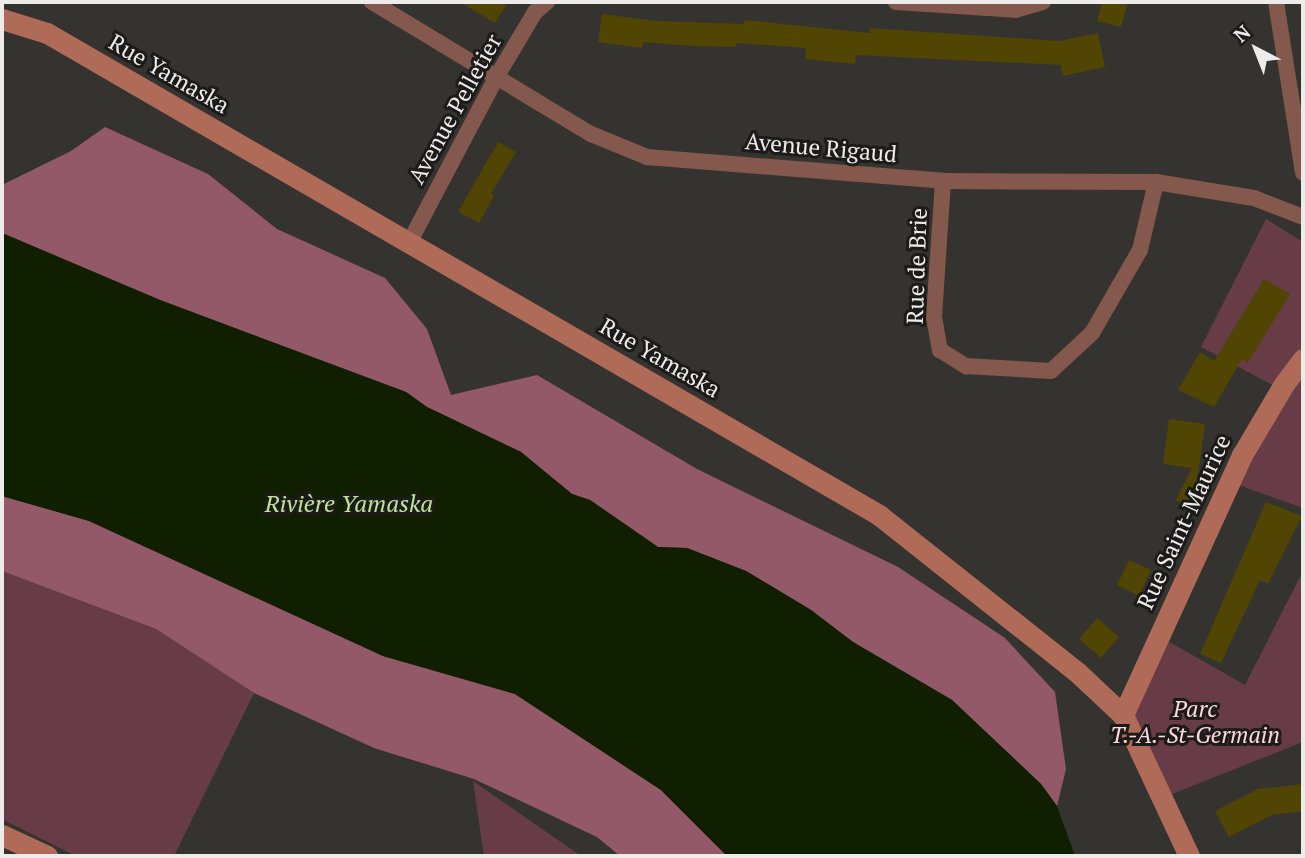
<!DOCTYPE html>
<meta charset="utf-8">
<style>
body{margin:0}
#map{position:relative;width:1305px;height:858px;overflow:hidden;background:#353330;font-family:"PT Serif",serif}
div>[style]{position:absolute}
.green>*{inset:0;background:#683c47}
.forest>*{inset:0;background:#945968}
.water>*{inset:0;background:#0f1f00}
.building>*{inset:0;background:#504502}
.street>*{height:16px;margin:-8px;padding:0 8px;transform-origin:8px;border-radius:8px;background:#84584c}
.secondary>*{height:21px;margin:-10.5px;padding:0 10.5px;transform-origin:10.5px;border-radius:10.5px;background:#b06a58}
span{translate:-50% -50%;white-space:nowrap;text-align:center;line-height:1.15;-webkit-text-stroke:6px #1c1b1a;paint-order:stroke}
.street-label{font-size:23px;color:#edecea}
.park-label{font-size:23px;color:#fdd7df;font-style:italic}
.water-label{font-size:24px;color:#bce396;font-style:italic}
.frame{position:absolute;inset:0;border:4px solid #edecea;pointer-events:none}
.north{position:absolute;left:1221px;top:14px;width:70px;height:70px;-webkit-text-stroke:5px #1c1b1a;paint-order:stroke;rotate:318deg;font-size:19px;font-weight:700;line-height:28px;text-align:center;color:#edecea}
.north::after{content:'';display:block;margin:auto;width:24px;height:32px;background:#edecea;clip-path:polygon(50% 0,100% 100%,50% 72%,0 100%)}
</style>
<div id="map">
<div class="green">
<i style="clip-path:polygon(1266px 219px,1303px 242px,1303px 508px,1233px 483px,1284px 391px,1201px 347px)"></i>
<i style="clip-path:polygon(2px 571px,156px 629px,254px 693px,174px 856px,76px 856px,2px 819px)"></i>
<i style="clip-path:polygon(1303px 571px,1303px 742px,1172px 794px,1123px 715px,1159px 636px,1245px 685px)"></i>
<i style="clip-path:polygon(473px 781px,581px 856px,484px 856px)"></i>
</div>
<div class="forest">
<i style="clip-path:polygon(105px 127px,208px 174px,277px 229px,385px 278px,427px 329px,451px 395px,537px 375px,697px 469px,898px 567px,1005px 638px,1055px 692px,1066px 769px,1057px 806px,1041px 784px,952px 700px,853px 642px,811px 610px,746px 571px,687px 548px,658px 547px,590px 500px,572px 494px,521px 452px,427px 407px,406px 392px,160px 300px,2px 233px,2px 185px,71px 151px)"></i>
<i style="clip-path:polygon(2px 496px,89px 521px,383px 656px,515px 694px,661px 790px,727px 856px,620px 856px,597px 837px,474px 779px,374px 748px,254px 693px,156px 629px,2px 571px)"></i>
</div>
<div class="water">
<i style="clip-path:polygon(2px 233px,160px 300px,406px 392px,427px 407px,521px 452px,572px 494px,590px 500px,658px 547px,687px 548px,746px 571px,811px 610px,853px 642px,952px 700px,1041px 784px,1057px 806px,1075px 856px,727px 856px,661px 790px,515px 694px,383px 656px,89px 521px,2px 496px)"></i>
</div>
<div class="building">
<i style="clip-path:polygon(460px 2px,508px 2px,495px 23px)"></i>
<i style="clip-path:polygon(1102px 2px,1128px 2px,1121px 27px,1097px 21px)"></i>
<i style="clip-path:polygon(602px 14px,657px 21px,744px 24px,744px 20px,870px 33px,870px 28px,1059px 41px,1098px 33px,1105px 67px,1063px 76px,1061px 65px,856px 55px,855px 64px,805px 59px,806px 48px,736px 43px,736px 47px,694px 46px,643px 42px,642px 48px,598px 42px)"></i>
<i style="clip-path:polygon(498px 142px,516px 152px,491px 194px,494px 196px,479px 223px,458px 212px)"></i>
<i style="clip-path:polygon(1264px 279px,1290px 294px,1248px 363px,1242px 359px,1214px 407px,1178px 390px,1200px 352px,1214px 361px)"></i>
<i style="clip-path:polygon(1169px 419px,1205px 424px,1197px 481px,1203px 484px,1191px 508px,1176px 500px,1192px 468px,1163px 464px)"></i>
<i style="clip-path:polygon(1266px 502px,1302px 516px,1268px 584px,1260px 580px,1221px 663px,1200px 654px)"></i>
<i style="clip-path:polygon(1129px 560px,1151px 570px,1139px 596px,1117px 585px)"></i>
<i style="clip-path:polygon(1097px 618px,1119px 637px,1101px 658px,1079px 639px)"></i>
<i style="clip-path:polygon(1303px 784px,1303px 811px,1272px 815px,1229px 837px,1215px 811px,1258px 789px)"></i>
</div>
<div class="street">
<i style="left:372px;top:2px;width:256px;rotate:31.1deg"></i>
<i style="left:591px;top:134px;width:61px;rotate:22.3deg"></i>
<i style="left:647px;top:157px;width:297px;rotate:4.6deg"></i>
<i style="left:943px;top:181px;width:213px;rotate:0.3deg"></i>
<i style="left:1156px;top:182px;width:99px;rotate:9.3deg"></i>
<i style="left:1254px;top:198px;width:53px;rotate:21.2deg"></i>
<i style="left:896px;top:2px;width:119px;rotate:3.8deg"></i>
<i style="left:1015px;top:10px;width:29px;rotate:-16deg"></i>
<i style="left:1276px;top:2px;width:173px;rotate:81deg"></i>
<i style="left:943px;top:181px;width:136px;rotate:93.8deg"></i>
<i style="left:934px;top:317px;width:34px;rotate:80deg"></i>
<i style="left:940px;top:350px;width:31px;rotate:32deg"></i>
<i style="left:966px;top:366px;width:85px;rotate:3.4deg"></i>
<i style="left:1051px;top:371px;width:56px;rotate:-42.8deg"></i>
<i style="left:1092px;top:333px;width:96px;rotate:-60deg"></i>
<i style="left:1140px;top:250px;width:70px;rotate:-76.8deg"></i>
<i style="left:409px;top:243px;width:189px;rotate:-62.2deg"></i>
<i style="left:497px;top:76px;width:74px;rotate:-59.3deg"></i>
<i style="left:535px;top:12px;width:16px;rotate:-40deg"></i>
</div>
<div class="secondary">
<i style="left:2px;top:19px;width:47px;rotate:17.3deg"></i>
<i style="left:47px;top:33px;width:962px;rotate:30.08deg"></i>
<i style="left:879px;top:515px;width:253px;rotate:38.4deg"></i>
<i style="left:1077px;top:672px;width:63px;rotate:43.1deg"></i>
<i style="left:1123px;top:715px;width:156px;rotate:64.9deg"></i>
<i style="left:1123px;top:715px;width:286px;rotate:-65.4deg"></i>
<i style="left:1242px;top:455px;width:82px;rotate:-59.4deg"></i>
<i style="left:1284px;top:384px;width:31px;rotate:-53deg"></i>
<i style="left:2px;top:835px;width:50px;rotate:25deg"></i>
</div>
<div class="street-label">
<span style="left:169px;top:74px;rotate:30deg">Rue Yamaska</span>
<span style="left:455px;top:109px;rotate:-61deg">Avenue Pelletier</span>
<span style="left:821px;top:148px;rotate:5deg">Avenue Rigaud</span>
<span style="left:917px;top:266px;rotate:-88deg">Rue de Brie</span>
<span style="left:660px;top:358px;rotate:30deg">Rue Yamaska</span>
<span style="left:1184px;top:522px;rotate:-65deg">Rue Saint-Maurice</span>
</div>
<div class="park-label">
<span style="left:1195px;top:722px">Parc<br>T.-A.-St-Germain</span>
</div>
<div class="water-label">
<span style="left:349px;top:504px">Rivière Yamaska</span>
</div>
<div class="frame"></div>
<div class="north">N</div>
</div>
